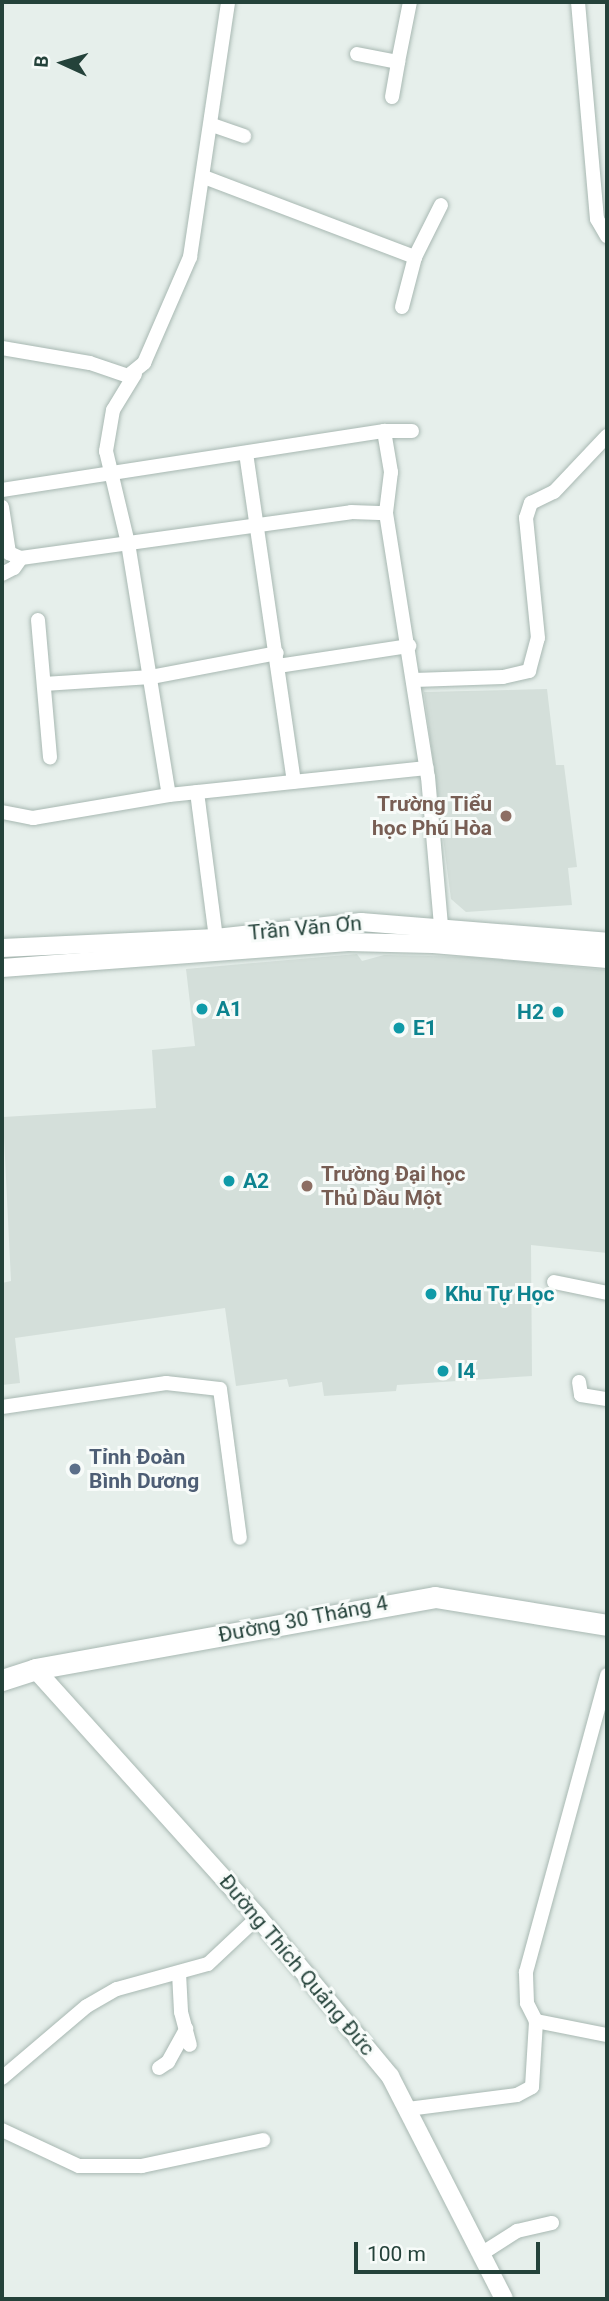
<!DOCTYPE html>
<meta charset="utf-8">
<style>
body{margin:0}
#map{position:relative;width:609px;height:2301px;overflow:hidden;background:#e6efeb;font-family:Roboto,sans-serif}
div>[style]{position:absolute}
.built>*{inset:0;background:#d4dfda}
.roads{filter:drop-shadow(0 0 2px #a8b8b2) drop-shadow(0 0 2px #a8b8b2)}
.minor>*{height:14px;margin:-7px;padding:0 7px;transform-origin:7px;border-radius:7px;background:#fff}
.tertiary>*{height:18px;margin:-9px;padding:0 9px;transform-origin:9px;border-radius:9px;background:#fff}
.secondary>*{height:21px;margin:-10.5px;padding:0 10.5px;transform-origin:10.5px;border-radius:10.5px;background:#fff}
.dots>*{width:19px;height:19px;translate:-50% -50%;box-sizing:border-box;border:4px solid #f7fbf9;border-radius:50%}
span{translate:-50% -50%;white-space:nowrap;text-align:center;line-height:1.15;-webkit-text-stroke:6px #f7fbf9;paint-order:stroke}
.education-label{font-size:21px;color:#785e54;font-weight:700}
.right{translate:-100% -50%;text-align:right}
.left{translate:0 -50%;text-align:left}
.street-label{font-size:21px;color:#24423a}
.culture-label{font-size:21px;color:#0d838f;font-weight:700}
.service-label{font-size:21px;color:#4e5e75;font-weight:700}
.frame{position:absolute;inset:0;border:4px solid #24423a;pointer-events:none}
.north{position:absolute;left:28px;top:28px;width:70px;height:70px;-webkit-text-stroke:5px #f7fbf9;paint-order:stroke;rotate:274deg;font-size:19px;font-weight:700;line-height:28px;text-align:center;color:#24423a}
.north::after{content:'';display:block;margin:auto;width:24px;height:32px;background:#24423a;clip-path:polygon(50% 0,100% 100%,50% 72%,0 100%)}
.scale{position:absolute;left:354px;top:2242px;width:186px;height:32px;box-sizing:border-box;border:4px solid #24423a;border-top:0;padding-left:9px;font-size:21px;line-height:24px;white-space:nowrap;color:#24423a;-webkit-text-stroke:5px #f7fbf9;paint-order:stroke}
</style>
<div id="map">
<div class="built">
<i style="clip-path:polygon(547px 689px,556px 765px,564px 765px,577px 867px,568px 868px,572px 905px,466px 912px,451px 899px,424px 692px)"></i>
<i style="clip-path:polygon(357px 954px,362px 961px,384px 955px,471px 957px,607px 970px,607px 1253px,531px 1245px,532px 1376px,397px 1385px,396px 1391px,324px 1396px,322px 1382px,289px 1387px,287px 1379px,236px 1386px,225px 1308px,15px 1338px,20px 1383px,2px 1385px,2px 1283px,11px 1281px,3px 1117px,156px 1108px,152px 1050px,195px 1046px,186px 969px)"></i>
</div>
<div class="roads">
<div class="minor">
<i style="left:578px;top:2px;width:218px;rotate:85deg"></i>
<i style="left:597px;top:219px;width:20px;rotate:60deg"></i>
<i style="left:357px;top:54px;width:42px;rotate:11deg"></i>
<i style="left:398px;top:62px;width:61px;rotate:-78.7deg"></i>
<i style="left:392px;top:97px;width:36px;rotate:-80deg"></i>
<i style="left:212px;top:125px;width:34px;rotate:19deg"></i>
<i style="left:204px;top:177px;width:226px;rotate:20.8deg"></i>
<i style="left:415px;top:257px;width:58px;rotate:-63.4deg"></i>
<i style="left:402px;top:307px;width:52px;rotate:-75.4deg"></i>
<i style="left:2px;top:348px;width:89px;rotate:9.7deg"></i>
<i style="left:90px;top:363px;width:40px;rotate:18.9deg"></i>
<i style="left:128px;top:376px;width:21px;rotate:-39deg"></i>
<i style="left:144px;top:363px;width:116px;rotate:-66.5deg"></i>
<i style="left:190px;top:257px;width:258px;rotate:-81.5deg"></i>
<i style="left:135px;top:374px;width:42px;rotate:121.4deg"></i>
<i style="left:113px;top:410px;width:42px;rotate:99.7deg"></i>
<i style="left:106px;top:451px;width:95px;rotate:76.6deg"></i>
<i style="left:128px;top:543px;width:255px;rotate:80.8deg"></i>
<i style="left:384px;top:431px;width:42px;rotate:80.3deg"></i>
<i style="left:391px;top:472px;width:41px;rotate:97deg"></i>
<i style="left:246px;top:453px;width:332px;rotate:81.7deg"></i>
<i style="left:2px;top:490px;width:387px;rotate:-8.8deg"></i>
<i style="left:384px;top:431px;width:28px"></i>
<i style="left:2px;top:507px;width:47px;rotate:81.3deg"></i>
<i style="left:9px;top:553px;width:13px;rotate:23deg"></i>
<i style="left:21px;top:558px;width:333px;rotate:-7.9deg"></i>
<i style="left:351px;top:512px;width:35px;rotate:2deg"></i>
<i style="left:386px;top:513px;width:267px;rotate:81deg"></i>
<i style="left:428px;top:777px;width:150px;rotate:85deg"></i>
<i style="left:2px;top:574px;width:13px;rotate:-27deg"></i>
<i style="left:14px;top:568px;width:12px;rotate:-55deg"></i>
<i style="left:38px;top:620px;width:138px;rotate:85deg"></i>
<i style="left:278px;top:666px;width:133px;rotate:-8.7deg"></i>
<i style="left:414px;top:680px;width:89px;rotate:-1.9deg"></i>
<i style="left:503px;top:677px;width:27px;rotate:-13deg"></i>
<i style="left:529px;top:671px;width:34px;rotate:-75deg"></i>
<i style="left:538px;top:638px;width:121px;rotate:-95.7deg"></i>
<i style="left:526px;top:518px;width:16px;rotate:-72deg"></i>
<i style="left:531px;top:503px;width:25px;rotate:-26deg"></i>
<i style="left:554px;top:492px;width:77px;rotate:-46.6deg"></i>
<i style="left:44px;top:684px;width:107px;rotate:-3.7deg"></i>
<i style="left:151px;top:677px;width:128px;rotate:-10.8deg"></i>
<i style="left:197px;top:792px;width:156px;rotate:82.6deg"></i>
<i style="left:2px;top:812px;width:32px;rotate:11deg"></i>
<i style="left:33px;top:818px;width:138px;rotate:-9.6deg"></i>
<i style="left:169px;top:795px;width:259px;rotate:-6deg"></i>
<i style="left:554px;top:1282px;width:54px;rotate:11.7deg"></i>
<i style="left:579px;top:1382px;width:13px;rotate:81deg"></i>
<i style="left:581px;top:1395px;width:26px;rotate:9deg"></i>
<i style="left:2px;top:1407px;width:166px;rotate:-8.3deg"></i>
<i style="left:166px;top:1383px;width:54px;rotate:6.3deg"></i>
<i style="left:220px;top:1389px;width:150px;rotate:82.4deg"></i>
<i style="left:179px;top:1973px;width:39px;rotate:87deg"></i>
<i style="left:181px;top:2012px;width:34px;rotate:75deg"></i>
<i style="left:536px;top:2021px;width:72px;rotate:11.2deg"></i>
<i style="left:159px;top:2068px;width:11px;rotate:-34deg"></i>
<i style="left:168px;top:2062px;width:38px;rotate:-61deg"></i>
<i style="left:2px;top:2078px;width:111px;rotate:-40.3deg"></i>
<i style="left:87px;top:2006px;width:34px;rotate:-30deg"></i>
<i style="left:117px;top:1989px;width:94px;rotate:-15.4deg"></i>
<i style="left:208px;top:1964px;width:69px;rotate:-43.2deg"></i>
<i style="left:408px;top:2109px;width:110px;rotate:-7.3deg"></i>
<i style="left:517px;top:2095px;width:17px;rotate:-28deg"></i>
<i style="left:532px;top:2087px;width:66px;rotate:-86.5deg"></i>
<i style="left:536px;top:2021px;width:20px;rotate:-117deg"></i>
<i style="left:527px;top:2003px;width:31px;rotate:-92deg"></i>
<i style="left:526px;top:1972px;width:308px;rotate:-74.7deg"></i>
<i style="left:2px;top:2130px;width:85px;rotate:25.1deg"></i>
<i style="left:79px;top:2166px;width:63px"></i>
<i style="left:142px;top:2166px;width:124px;rotate:-12.1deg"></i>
<i style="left:481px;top:2254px;width:43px;rotate:-32.6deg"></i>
<i style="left:517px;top:2231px;width:36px;rotate:-13deg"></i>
</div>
<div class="tertiary">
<i style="left:2px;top:948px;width:214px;rotate:-2.7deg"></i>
<i style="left:216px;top:938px;width:146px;rotate:-6.3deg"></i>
<i style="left:361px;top:922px;width:247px;rotate:4.6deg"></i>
<i style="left:2px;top:968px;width:347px;rotate:-4.3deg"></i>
<i style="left:348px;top:942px;width:85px;rotate:1.3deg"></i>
<i style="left:433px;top:944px;width:175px;rotate:4.9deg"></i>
<i style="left:35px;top:1669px;width:334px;rotate:48deg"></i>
<i style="left:258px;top:1917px;width:207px;rotate:50.3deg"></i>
<i style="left:390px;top:2076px;width:250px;rotate:62.9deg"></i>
</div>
<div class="secondary">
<i style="left:2px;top:1680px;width:35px;rotate:-18deg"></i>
<i style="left:35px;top:1669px;width:406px;rotate:-10.2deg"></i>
<i style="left:435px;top:1597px;width:174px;rotate:9.2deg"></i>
</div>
</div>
<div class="dots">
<i style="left:506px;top:816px;background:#8d6e63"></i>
<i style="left:202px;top:1009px;background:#0f9aa8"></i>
<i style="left:558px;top:1012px;background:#0f9aa8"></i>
<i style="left:399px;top:1028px;background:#0f9aa8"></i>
<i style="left:229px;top:1181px;background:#0f9aa8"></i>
<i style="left:307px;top:1186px;background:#8d6e63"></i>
<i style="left:431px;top:1294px;background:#0f9aa8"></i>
<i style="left:443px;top:1371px;background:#0f9aa8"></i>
<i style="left:75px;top:1469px;background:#5c6f8a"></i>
</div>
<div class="education-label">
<span class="right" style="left:492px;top:816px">Trường Tiểu<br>học Phú Hòa</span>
<span class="left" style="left:321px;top:1186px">Trường Đại học<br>Thủ Dầu Một</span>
</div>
<div class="street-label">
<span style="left:305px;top:928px;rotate:-5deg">Trần Văn Ơn</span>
<span style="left:303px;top:1619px;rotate:-11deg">Đường 30 Tháng 4</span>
<span style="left:297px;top:1965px;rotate:50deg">Đường Thích Quảng Đức</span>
</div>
<div class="culture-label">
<span class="left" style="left:216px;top:1009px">A1</span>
<span class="right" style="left:544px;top:1012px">H2</span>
<span class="left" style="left:413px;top:1028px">E1</span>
<span class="left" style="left:243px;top:1181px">A2</span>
<span class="left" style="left:445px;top:1294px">Khu Tự Học</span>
<span class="left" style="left:457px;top:1371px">I4</span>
</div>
<div class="service-label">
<span class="left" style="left:89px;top:1469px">Tỉnh Đoàn<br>Bình Dương</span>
</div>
<div class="frame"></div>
<div class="north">B</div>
<div class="scale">100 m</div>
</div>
